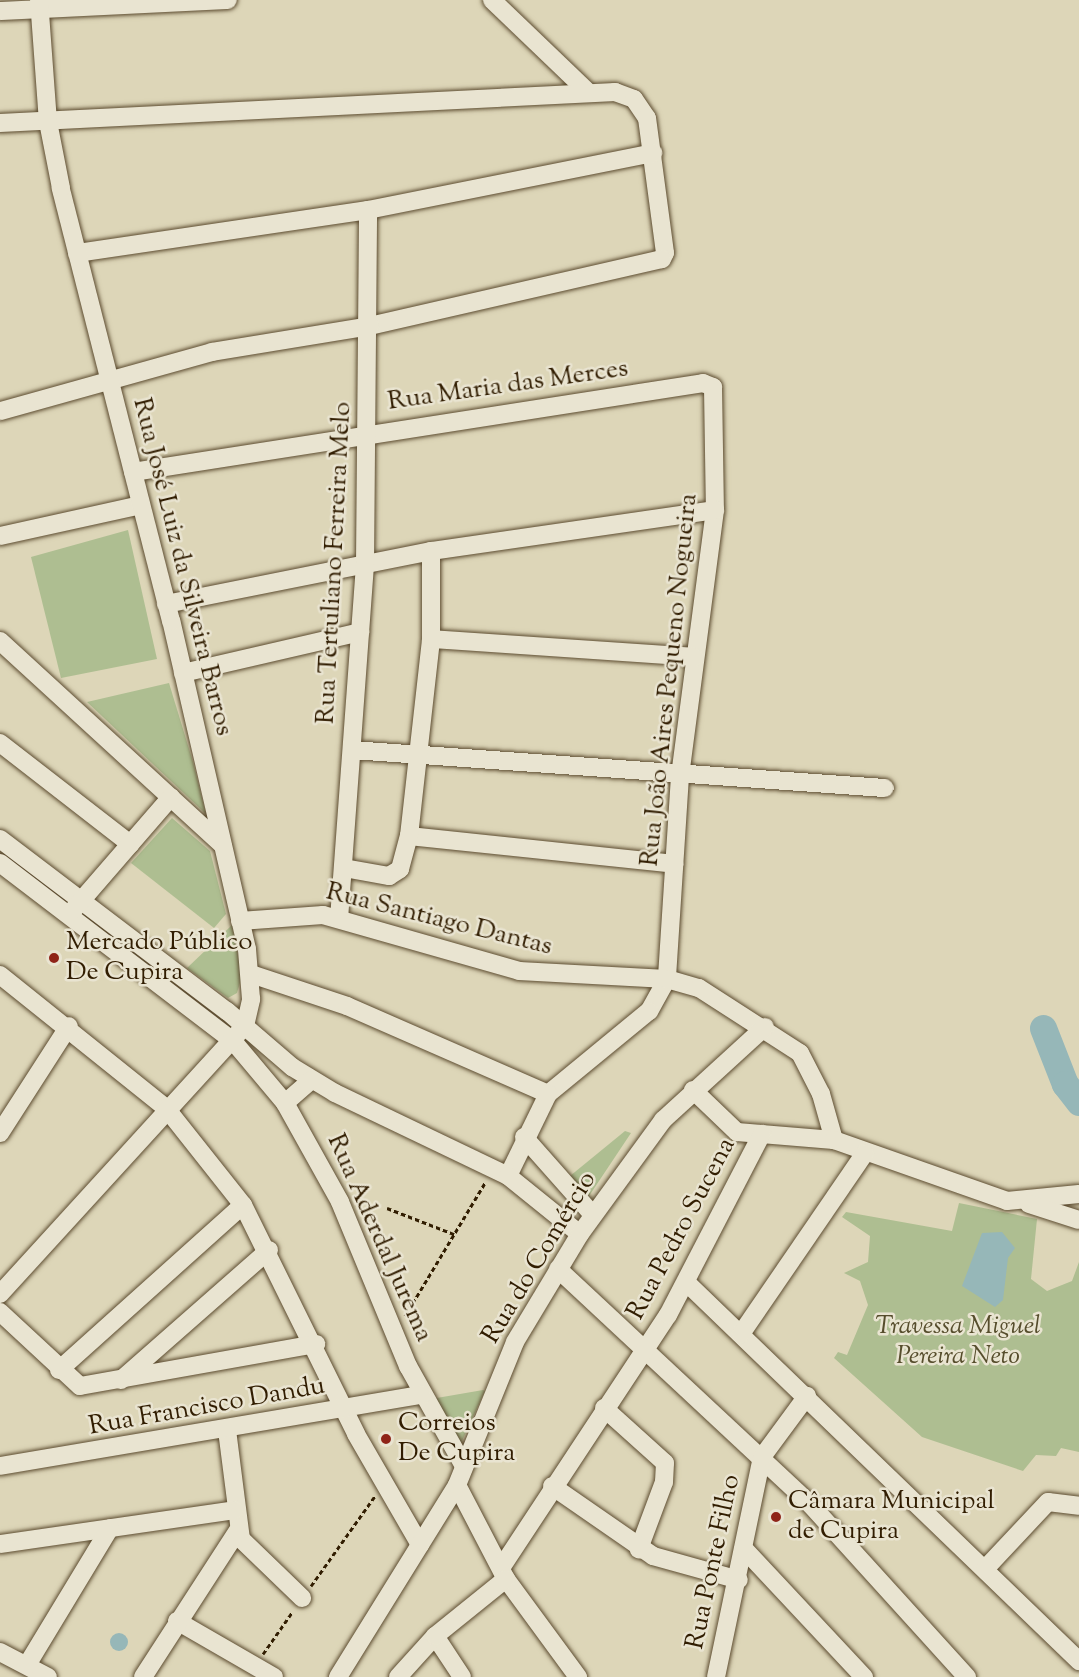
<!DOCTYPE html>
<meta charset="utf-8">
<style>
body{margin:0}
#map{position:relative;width:1079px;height:1677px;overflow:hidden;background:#ddd6b8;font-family:"Sorts Mill Goudy",serif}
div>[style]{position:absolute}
.green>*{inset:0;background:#aebe91}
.water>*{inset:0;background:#96b7b8}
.round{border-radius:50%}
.river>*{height:27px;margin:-13.5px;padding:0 13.5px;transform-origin:13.5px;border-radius:13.5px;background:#96b7b8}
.path>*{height:3px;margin-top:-1.5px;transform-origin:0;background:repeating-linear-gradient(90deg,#311d01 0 4.5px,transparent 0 7.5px)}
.roads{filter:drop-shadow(0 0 2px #5c4b2f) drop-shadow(0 0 2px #5c4b2f)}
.minor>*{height:18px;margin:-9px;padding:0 9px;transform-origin:9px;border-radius:9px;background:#e9e4d1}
.dots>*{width:16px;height:16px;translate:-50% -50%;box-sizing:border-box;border:3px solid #e9e4d1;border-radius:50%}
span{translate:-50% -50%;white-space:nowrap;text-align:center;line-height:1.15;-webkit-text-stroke:5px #e9e4d1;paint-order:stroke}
.street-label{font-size:26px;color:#311d01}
.poi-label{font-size:26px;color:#311d01}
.left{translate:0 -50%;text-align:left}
.park-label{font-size:26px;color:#564d2c;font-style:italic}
</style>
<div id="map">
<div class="green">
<i style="clip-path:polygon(128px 530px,157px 659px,61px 678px,31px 557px)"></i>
<i style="clip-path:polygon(169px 683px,193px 762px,206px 814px,87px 702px)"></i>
<i style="clip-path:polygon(172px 818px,210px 851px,226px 914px,214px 928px,131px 863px)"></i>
<i style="clip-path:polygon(232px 925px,242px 976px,237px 993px,228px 998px,187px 968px)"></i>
<i style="clip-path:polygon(625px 1131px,631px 1133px,589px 1196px,570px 1176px)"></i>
<i style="clip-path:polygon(959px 1203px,1037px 1219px,1031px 1279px,1047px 1291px,1072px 1281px,1079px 1262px,1079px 1452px,1061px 1448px,1056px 1456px,1036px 1455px,1023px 1471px,922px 1437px,834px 1358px,838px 1352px,847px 1355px,868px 1305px,860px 1281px,844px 1273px,868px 1262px,870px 1236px,842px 1217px,846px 1212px,952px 1231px)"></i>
<i style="clip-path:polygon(483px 1390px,485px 1391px,461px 1443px,431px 1399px)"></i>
</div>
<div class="water">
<i style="clip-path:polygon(1002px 1232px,1015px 1248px,1008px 1258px,1003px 1300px,995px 1307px,962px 1286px,982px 1233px)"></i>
<i class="round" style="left:110px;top:1633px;width:18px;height:18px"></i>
</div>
<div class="river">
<i style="left:1043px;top:1028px;width:60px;rotate:68.6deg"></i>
<i style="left:1065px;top:1084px;width:23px;rotate:52deg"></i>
</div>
<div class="path">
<i style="left:387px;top:1208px;width:72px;rotate:21.2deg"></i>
<i style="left:405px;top:1316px;width:155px;rotate:-59deg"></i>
<i style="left:311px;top:1586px;width:110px;rotate:-54.6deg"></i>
<i style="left:263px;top:1654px;width:52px;rotate:-55.1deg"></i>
</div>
<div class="roads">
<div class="minor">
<i style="left:492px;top:0;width:133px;rotate:43.8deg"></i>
<i style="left:0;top:11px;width:228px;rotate:-2.8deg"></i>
<i style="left:0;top:123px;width:616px;rotate:-2.89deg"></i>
<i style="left:615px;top:92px;width:20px;rotate:20deg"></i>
<i style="left:634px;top:99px;width:23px;rotate:56deg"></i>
<i style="left:647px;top:118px;width:136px;rotate:82.4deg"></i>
<i style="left:665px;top:253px;width:7px;rotate:117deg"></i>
<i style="left:662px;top:259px;width:300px;rotate:167.1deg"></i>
<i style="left:370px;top:326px;width:160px;rotate:170.7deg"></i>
<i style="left:212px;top:352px;width:220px;rotate:164.4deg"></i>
<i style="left:77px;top:253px;width:294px;rotate:-8.4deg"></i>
<i style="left:368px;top:210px;width:291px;rotate:-11.3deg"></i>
<i style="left:133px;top:472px;width:577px;rotate:-8.87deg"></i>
<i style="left:703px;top:383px;width:11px;rotate:22deg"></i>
<i style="left:713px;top:387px;width:123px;rotate:89.1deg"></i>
<i style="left:715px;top:510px;width:268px;rotate:97.5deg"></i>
<i style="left:680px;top:776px;width:203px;rotate:93.7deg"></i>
<i style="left:667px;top:979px;width:37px;rotate:119deg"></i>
<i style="left:649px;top:1011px;width:131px;rotate:140.6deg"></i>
<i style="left:548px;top:1094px;width:91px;rotate:116deg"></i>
<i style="left:0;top:536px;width:144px;rotate:-12.4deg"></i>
<i style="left:166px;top:604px;width:270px;rotate:-11.3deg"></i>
<i style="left:431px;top:551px;width:287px;rotate:-8.2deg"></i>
<i style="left:431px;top:639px;width:264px;rotate:3.9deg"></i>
<i style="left:0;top:641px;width:302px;rotate:42.5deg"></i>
<i style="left:183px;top:673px;width:182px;rotate:-13deg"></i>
<i style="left:0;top:743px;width:165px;rotate:37.8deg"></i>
<i style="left:352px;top:750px;width:534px;rotate:4.08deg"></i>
<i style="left:409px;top:836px;width:267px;rotate:6deg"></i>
<i style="left:0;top:839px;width:285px;rotate:37.2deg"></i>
<i style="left:227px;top:1011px;width:86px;rotate:40.7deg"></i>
<i style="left:292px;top:1067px;width:50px;rotate:31.2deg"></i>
<i style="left:335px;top:1093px;width:192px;rotate:25.6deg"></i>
<i style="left:508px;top:1176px;width:92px;rotate:38.9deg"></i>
<i style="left:0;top:863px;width:293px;rotate:37.4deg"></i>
<i style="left:233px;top:1041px;width:81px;rotate:50deg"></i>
<i style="left:285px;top:1103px;width:113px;rotate:60.9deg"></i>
<i style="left:340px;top:1202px;width:178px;rotate:67.5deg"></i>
<i style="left:408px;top:1366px;width:115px;rotate:60.8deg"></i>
<i style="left:344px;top:868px;width:46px;rotate:10.1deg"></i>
<i style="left:389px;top:876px;width:13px;rotate:-32deg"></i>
<i style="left:400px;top:869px;width:34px;rotate:-75deg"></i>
<i style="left:409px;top:836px;width:198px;rotate:-83.6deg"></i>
<i style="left:431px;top:639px;width:88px;rotate:-90deg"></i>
<i style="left:74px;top:909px;width:148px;rotate:-49.1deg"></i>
<i style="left:339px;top:919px;width:356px;rotate:-85.8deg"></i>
<i style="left:365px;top:564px;width:354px;rotate:-89.5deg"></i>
<i style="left:240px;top:921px;width:83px;rotate:-4.1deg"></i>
<i style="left:323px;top:915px;width:204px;rotate:15.9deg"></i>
<i style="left:519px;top:971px;width:148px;rotate:3.1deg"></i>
<i style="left:667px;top:979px;width:33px;rotate:16deg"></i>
<i style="left:699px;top:988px;width:120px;rotate:32.8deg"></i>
<i style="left:800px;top:1053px;width:46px;rotate:62.9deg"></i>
<i style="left:821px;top:1094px;width:48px;rotate:74.2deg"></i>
<i style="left:251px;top:974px;width:101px;rotate:18.4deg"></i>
<i style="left:347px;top:1006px;width:219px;rotate:23.6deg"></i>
<i style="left:0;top:975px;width:213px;rotate:38.7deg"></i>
<i style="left:166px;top:1108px;width:124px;rotate:51.6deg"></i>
<i style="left:243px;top:1205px;width:255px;rotate:63.7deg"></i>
<i style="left:356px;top:1434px;width:128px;rotate:60deg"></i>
<i style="left:693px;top:1090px;width:61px;rotate:43.7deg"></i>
<i style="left:737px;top:1132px;width:97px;rotate:4.7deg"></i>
<i style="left:834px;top:1140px;width:183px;rotate:19.4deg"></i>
<i style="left:1007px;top:1201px;width:72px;rotate:-5.6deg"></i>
<i style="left:285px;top:1103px;width:35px;rotate:-41deg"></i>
<i style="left:0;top:1133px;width:127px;rotate:-57.2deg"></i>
<i style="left:524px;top:1137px;width:104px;rotate:48.5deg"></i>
<i style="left:1029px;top:1204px;width:52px;rotate:17.7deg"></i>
<i style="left:558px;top:1269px;width:345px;rotate:43deg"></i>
<i style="left:810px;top:1504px;width:234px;rotate:47.8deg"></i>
<i style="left:687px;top:1283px;width:545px;rotate:43.96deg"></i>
<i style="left:0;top:1294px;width:363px;rotate:-47.6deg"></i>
<i style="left:245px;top:1026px;width:28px;rotate:-77deg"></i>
<i style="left:251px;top:999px;width:50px;rotate:-94.6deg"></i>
<i style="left:247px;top:949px;width:337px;rotate:-103deg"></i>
<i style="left:171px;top:621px;width:447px;rotate:-104.3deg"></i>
<i style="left:61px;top:188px;width:67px;rotate:-101.1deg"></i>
<i style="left:48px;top:122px;width:122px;rotate:-94.2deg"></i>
<i style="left:0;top:1312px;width:109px;rotate:42.8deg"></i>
<i style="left:80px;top:1386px;width:240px;rotate:-10.1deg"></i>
<i style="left:741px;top:1334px;width:219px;rotate:-55.6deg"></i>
<i style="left:59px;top:1370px;width:247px;rotate:-41.9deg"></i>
<i style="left:121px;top:1380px;width:197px;rotate:-41.3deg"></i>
<i style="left:604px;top:1408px;width:82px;rotate:42deg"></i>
<i style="left:665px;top:1463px;width:19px;rotate:93deg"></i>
<i style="left:664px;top:1482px;width:72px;rotate:110.5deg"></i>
<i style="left:227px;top:1430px;width:110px;rotate:82.7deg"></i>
<i style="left:241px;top:1539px;width:85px;rotate:44deg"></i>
<i style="left:0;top:1466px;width:428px;rotate:-9.6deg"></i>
<i style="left:457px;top:1485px;width:106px;rotate:62.5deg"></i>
<i style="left:506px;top:1579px;width:122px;rotate:53.7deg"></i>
<i style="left:552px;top:1486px;width:123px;rotate:34.7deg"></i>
<i style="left:653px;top:1556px;width:89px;rotate:15.6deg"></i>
<i style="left:0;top:1544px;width:237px;rotate:-8.2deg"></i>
<i style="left:746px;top:1551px;width:173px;rotate:46.9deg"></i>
<i style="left:501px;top:1568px;width:303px;rotate:-56.6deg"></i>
<i style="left:668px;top:1315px;width:204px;rotate:-62.6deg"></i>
<i style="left:985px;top:1569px;width:92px;rotate:-46.8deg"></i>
<i style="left:1048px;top:1502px;width:31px;rotate:7deg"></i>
<i style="left:177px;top:1621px;width:112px;rotate:30deg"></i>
<i style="left:435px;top:1636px;width:49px;rotate:56.6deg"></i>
<i style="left:0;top:1652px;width:54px;rotate:27.5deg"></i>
<i style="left:27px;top:1665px;width:160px;rotate:-58.8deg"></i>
<i style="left:143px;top:1677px;width:175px;rotate:-57.1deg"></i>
<i style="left:338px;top:1677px;width:226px;rotate:-58.2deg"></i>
<i style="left:457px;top:1485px;width:154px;rotate:-67.9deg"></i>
<i style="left:515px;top:1342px;width:126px;rotate:-59deg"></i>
<i style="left:580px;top:1234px;width:141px;rotate:-53.9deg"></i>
<i style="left:663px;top:1120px;width:138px;rotate:-42.4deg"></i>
<i style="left:398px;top:1677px;width:55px;rotate:-47.9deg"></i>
<i style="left:435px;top:1636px;width:91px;rotate:-38.8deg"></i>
<i style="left:716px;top:1677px;width:225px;rotate:-78.2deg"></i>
<i style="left:762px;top:1457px;width:76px;rotate:-53.6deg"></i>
</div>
</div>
<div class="dots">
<i style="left:54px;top:958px;background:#8f2418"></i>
<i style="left:386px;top:1439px;background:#8f2418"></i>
<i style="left:776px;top:1517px;background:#8f2418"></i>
</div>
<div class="street-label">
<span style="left:508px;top:386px;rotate:-8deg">Rua Maria das Merces</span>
<span style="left:335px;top:563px;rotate:-87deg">Rua Tertuliano Ferreira Melo</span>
<span style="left:182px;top:567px;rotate:76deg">Rua José Luiz da Silveira Barros</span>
<span style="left:670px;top:680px;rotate:-84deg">Rua João Aires Pequeno Nogueira</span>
<span style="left:439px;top:920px;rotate:14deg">Rua Santiago Dantas</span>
<span style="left:682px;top:1229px;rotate:-62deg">Rua Pedro Sucena</span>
<span style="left:379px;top:1238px;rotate:66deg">Rua Aderdal Jurema</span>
<span style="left:540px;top:1258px;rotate:-59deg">Rua do Comércio</span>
<span style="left:207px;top:1407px;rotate:-10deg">Rua Francisco Dandu</span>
<span style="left:714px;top:1562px;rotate:-78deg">Rua Ponte Filho</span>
</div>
<div class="poi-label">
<span class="left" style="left:66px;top:958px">Mercado Público<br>De Cupira</span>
<span class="left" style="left:398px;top:1439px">Correios<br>De Cupira</span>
<span class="left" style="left:788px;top:1517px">Câmara Municipal<br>de Cupira</span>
</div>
<div class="park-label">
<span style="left:958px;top:1342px">Travessa Miguel<br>Pereira Neto</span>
</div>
</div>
